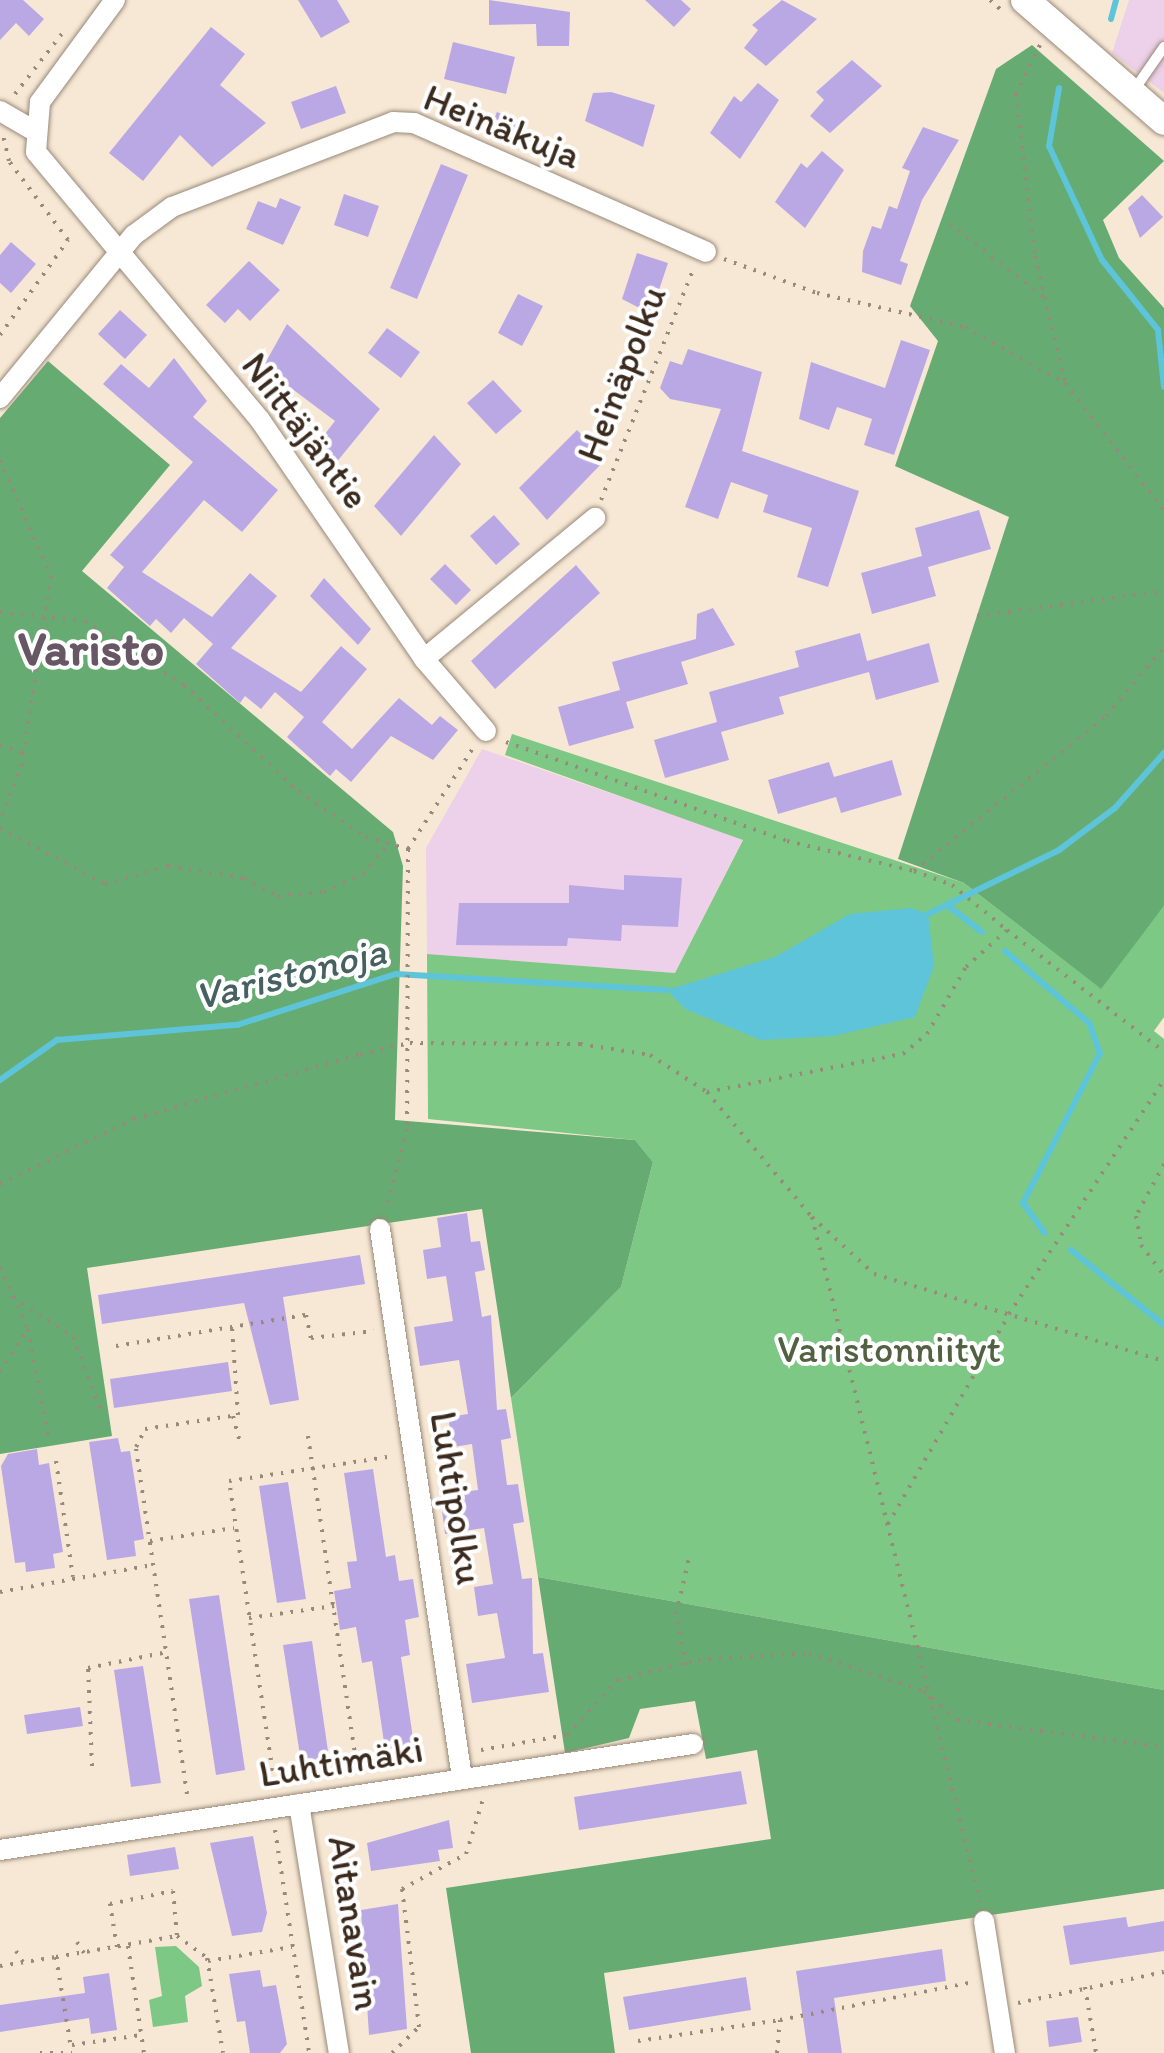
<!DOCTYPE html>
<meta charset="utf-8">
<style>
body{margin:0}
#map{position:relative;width:1164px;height:2053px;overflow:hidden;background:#f7e8d5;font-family:Itim,sans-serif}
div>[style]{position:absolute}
.built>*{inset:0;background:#edd0e9}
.green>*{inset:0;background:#7dc885}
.forest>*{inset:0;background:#66ac72}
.water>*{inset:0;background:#5dc4da}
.stream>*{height:6px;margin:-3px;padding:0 3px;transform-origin:3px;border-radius:3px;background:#5dc4da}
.building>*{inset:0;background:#baa8e5}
.path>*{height:4px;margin-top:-2px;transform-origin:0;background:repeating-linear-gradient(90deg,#99897a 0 2.5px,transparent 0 10.5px)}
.roads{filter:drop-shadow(0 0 2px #99897a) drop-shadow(0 0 2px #99897a)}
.lane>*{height:10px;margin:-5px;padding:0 5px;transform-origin:5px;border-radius:5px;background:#fff}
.street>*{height:20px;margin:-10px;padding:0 10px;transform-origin:10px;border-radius:10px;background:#fff}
.secondary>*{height:28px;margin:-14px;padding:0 14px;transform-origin:14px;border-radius:14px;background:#fff}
span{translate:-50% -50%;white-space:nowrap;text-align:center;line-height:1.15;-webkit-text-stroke:8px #fff;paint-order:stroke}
.street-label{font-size:38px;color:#3b2a1e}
.park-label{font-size:38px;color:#526142}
.water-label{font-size:40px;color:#476060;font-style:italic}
.district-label{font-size:48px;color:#675664;font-weight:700}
</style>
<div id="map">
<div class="built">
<i style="clip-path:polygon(1129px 0,1164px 0,1164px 93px,1112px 53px)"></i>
<i style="clip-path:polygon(482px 749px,743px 839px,675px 973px,427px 954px,426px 848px)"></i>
</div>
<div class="green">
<i style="clip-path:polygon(512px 734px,964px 883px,1100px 988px,1164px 906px,1164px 1017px,1154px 1031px,1164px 1039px,1164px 1690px,538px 1577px,511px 1398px,621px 1287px,653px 1162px,635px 1140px,428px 1119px,427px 954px,675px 973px,743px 840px,505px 755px)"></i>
<i style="clip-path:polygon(176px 1946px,199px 1967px,202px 1986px,185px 1996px,188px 2022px,153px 2027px,149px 2000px,162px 1996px,155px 1947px)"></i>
</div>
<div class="forest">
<i style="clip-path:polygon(1032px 45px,1164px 161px,1103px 220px,1119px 258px,1164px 308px,1164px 906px,1101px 989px,964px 883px,898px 859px,1009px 517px,895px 466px,938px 341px,910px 306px,996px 69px)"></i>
<i style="clip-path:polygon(48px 361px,170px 465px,82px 571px,393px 832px,403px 866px,395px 1120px,635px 1140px,653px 1162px,621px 1287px,511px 1398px,482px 1209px,87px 1268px,112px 1436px,0 1454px,0 418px)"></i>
<i style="clip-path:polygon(538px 1577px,1164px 1690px,1164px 1889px,604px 1973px,615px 2053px,471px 2053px,446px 1888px,771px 1839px,757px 1750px,706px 1759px,695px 1701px,640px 1709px,629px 1738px,565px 1753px)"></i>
</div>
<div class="water">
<i style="clip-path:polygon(911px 908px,928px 914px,934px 966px,915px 1017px,833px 1036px,761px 1040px,685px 1009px,667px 990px,775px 957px,850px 914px)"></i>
</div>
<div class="stream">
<i style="left:1111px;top:19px;width:20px;rotate:-75deg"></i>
<i style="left:1059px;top:88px;width:59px;rotate:99.8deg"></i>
<i style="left:1049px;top:146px;width:126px;rotate:65.1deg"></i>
<i style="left:1102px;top:260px;width:90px;rotate:51.3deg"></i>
<i style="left:1158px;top:330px;width:57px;rotate:84deg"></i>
<i style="left:947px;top:905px;width:44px;rotate:37.6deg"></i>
<i style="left:928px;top:914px;width:146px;rotate:-26deg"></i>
<i style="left:1059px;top:850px;width:70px;rotate:-36.9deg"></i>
<i style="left:1115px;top:808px;width:74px;rotate:-48.3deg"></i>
<i style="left:1005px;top:951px;width:111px;rotate:40.6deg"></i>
<i style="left:1089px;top:1023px;width:32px;rotate:70deg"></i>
<i style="left:1100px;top:1053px;width:169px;rotate:117.2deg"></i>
<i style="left:1023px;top:1203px;width:37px;rotate:54deg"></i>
<i style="left:0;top:1080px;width:70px;rotate:-35.1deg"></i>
<i style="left:57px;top:1040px;width:181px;rotate:-4.8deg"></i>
<i style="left:237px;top:1025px;width:167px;rotate:-17.8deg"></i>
<i style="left:396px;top:974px;width:271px;rotate:3.4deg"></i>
<i style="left:1071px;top:1250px;width:119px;rotate:38.9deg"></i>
</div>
<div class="building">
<i style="clip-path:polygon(0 0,23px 0,44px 19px,29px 36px,16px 23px,0 40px)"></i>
<i style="clip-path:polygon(298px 0,337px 0,350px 22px,321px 38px)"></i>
<i style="clip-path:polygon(489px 0,570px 12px,569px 46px,537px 46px,536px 24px,489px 25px)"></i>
<i style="clip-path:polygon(645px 0,681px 0,691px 9px,674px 27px)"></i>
<i style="clip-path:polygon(782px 0,817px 19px,766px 66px,744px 48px,758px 30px,752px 25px)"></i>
<i style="clip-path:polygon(211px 27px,245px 54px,220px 85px,266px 123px,212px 167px,180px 135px,143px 181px,109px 153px)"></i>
<i style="clip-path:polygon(453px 42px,515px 57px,506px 94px,444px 79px)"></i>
<i style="clip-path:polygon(852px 60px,882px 86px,830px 133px,810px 116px,824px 100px,816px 92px)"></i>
<i style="clip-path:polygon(758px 83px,779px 100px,740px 159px,710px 133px,734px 96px,741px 102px)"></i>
<i style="clip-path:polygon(336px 86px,346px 113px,301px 129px,291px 102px)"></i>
<i style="clip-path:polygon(611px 92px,655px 105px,643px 147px,585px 121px,593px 93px)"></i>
<i style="clip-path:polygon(497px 112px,523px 123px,515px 144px,488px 133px)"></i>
<i style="clip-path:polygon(923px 127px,959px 140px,922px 200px,900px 261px,908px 264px,901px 285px,862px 272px,863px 251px,872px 226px,881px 229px,889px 206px,897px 209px,910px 171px,902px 168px)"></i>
<i style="clip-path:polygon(822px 151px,844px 170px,805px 228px,775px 202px,801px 163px,807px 168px)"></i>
<i style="clip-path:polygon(441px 164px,468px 175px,417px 299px,390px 288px)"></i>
<i style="clip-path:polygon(344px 194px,379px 206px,368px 237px,334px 225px)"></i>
<i style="clip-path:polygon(1142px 195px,1163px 217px,1140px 238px,1128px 208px)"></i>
<i style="clip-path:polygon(280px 198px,301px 207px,283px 245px,246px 229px,258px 201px,276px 208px)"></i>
<i style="clip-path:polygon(11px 242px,36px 264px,11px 293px,0 283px,0 255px)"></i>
<i style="clip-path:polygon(637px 253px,668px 263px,651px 314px,622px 299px)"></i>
<i style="clip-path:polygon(249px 261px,280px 290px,250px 321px,238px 309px,225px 323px,206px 305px)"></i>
<i style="clip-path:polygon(518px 294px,543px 306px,522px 346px,498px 333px)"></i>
<i style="clip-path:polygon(120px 310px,147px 335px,125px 359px,98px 334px)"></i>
<i style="clip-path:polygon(287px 324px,380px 409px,335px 464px,314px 448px,335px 421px,263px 367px)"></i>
<i style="clip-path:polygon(387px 328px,420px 352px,401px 378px,368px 353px)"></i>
<i style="clip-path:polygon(901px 340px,930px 350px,894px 455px,864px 445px,872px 419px,837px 407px,829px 430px,799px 419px,811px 362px,885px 388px)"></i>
<i style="clip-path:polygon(688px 349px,762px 372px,742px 451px,859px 491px,828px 587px,797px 577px,812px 528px,763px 512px,768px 495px,731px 482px,718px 519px,685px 507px,721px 409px,670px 399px,660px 388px,670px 361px,682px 365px)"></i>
<i style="clip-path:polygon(174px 358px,207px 401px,193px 417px,278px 490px,242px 532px,204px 500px,142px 572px,212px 617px,250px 573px,277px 596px,231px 648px,301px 692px,341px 646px,367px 669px,322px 722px,352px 749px,399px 698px,432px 725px,440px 716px,458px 730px,433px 760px,391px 736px,351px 782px,336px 769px,330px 776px,287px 737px,304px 717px,275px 692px,261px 709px,245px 696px,240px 703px,196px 664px,213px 644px,184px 618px,171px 633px,156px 619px,150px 626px,107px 588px,124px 567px,110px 555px,193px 462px,103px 384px,121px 364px,149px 388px)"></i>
<i style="clip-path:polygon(493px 380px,522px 411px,496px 434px,467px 403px)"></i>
<i style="clip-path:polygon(577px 430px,605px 460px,547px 520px,519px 488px)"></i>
<i style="clip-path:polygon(434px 435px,461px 464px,401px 536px,374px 506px)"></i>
<i style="clip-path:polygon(979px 510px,991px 549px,928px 567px,936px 596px,872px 614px,861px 573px,922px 556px,915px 528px)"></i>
<i style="clip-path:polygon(494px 515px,520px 544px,496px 565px,470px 536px)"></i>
<i style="clip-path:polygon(445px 564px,471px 590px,456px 605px,430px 579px)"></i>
<i style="clip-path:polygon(576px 565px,600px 593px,495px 689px,471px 661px)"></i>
<i style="clip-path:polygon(324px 578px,371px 629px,358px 645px,310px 596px)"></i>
<i style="clip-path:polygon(713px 608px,735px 645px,681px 662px,688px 684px,626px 702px,634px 728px,569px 746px,558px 707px,620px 690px,612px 662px,696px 639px,697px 614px)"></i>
<i style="clip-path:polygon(860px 633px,867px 661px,929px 643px,939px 682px,876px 700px,869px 672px,779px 697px,784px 714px,721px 732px,729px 760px,665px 778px,654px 740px,717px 722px,709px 692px,799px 667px,795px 651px)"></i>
<i style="clip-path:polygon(892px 760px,902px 795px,841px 813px,836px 797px,778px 814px,768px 780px,829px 762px,834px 777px)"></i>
<i style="clip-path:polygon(624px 875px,682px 878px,678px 927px,622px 925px,621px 941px,568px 938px,567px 946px,456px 945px,459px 903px,569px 903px,569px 885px,624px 890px)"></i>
<i style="clip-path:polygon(467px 1213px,471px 1242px,480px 1241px,485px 1270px,475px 1272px,482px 1317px,491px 1315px,497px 1410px,506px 1409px,511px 1438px,501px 1440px,507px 1485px,518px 1484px,524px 1522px,513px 1524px,522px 1579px,532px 1578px,533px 1654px,543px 1653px,549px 1692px,472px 1703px,466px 1664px,505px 1658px,497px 1613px,478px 1616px,474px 1587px,493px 1584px,484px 1528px,445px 1534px,440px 1495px,478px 1490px,472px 1444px,453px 1447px,448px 1417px,468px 1414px,459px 1360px,420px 1366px,414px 1327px,453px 1321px,446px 1276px,427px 1279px,423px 1250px,441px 1247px,437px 1218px)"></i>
<i style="clip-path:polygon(360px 1255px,365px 1284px,283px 1297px,299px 1400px,270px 1405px,244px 1303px,102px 1324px,98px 1295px)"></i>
<i style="clip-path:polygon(228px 1362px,232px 1391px,114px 1408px,110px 1379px)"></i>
<i style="clip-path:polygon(118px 1438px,121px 1452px,130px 1451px,144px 1539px,134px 1541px,136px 1556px,107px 1560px,89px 1442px)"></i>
<i style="clip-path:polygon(37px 1449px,39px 1465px,49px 1463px,63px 1552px,53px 1554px,55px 1568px,26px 1572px,25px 1562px,15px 1563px,1px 1466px,8px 1454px)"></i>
<i style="clip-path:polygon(373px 1469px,386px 1557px,395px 1555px,399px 1581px,413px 1579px,419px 1617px,405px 1620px,410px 1655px,401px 1657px,414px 1745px,385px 1749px,372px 1661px,362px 1663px,356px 1627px,340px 1630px,334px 1591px,351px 1588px,347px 1562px,357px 1561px,344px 1473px)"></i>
<i style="clip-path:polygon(288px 1482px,306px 1599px,277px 1603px,259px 1486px)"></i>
<i style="clip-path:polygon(219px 1595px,245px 1770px,216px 1775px,189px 1599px)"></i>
<i style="clip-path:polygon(312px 1641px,329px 1758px,301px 1762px,283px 1645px)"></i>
<i style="clip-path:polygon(143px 1666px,161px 1783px,131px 1787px,114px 1670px)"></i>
<i style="clip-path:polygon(80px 1707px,83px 1726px,27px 1734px,24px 1715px)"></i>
<i style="clip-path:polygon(741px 1771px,747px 1804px,579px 1830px,574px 1797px)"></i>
<i style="clip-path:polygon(449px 1820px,453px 1848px,438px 1850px,440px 1861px,371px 1871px,367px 1843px)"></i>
<i style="clip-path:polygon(253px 1836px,267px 1913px,262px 1932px,232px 1936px,210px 1843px)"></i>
<i style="clip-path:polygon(175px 1847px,179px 1869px,130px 1876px,127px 1855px)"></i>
<i style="clip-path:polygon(398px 1904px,407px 2029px,369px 2035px,361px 1910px)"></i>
<i style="clip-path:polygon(1126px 1917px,1128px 1927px,1164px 1921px,1164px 1951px,1070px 1965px,1063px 1926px)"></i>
<i style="clip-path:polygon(942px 1949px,946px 1981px,834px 1998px,842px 2053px,808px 2053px,796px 1971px)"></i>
<i style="clip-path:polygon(260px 1970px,263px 1987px,276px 1985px,287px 2044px,280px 2053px,250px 2053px,245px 2021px,237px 2022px,229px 1974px)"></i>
<i style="clip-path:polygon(109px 1973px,117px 2030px,91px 2034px,89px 2018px,0 2032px,0 2005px,85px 1993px,83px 1977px)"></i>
<i style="clip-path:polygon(746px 1977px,751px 2010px,629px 2030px,623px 1997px)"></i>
<i style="clip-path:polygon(1078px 2017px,1082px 2042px,1049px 2047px,1046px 2021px)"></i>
</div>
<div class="path">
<i style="left:990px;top:0;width:15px;rotate:42deg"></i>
<i style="left:1040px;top:45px;width:55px;rotate:116.1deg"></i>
<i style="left:1016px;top:94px;width:163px;rotate:83.3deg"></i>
<i style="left:1035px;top:256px;width:130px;rotate:76.7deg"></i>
<i style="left:1065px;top:383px;width:161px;rotate:52.1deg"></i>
<i style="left:15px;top:94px;width:80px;rotate:-52.1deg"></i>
<i style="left:950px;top:224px;width:120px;rotate:37.9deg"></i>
<i style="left:724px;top:259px;width:99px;rotate:20.1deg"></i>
<i style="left:817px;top:293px;width:152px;rotate:12.9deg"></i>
<i style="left:965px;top:327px;width:115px;rotate:29.2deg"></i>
<i style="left:0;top:335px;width:117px;rotate:-54.4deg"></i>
<i style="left:68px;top:240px;width:99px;rotate:-126.8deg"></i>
<i style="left:9px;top:161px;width:26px;rotate:-103deg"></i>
<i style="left:0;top:460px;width:127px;rotate:66.3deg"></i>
<i style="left:51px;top:576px;width:190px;rotate:98.8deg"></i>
<i style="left:22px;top:764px;width:61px;rotate:111.1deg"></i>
<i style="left:601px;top:500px;width:250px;rotate:-68.2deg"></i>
<i style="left:0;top:612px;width:85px;rotate:6deg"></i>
<i style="left:85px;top:621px;width:118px;rotate:32.9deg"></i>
<i style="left:184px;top:685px;width:156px;rotate:42.9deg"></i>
<i style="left:298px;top:791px;width:82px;rotate:34.1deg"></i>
<i style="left:366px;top:837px;width:44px;rotate:15.9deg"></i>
<i style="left:408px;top:849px;width:280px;rotate:90.2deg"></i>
<i style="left:407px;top:1129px;width:84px;rotate:104.5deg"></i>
<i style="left:977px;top:616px;width:189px;rotate:-7.6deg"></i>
<i style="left:506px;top:742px;width:298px;rotate:19.4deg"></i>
<i style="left:787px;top:841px;width:130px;rotate:13.3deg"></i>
<i style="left:914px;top:871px;width:40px;rotate:20.2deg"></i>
<i style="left:952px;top:885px;width:71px;rotate:39.3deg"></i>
<i style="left:0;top:745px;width:24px;rotate:19deg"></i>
<i style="left:0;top:828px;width:119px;rotate:28.1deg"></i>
<i style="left:105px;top:884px;width:66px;rotate:-15.9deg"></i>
<i style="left:168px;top:866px;width:77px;rotate:9deg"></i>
<i style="left:244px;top:878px;width:38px;rotate:28deg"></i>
<i style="left:278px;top:896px;width:46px;rotate:-5deg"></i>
<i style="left:324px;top:892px;width:43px;rotate:-24.8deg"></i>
<i style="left:363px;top:874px;width:40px;rotate:-50deg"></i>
<i style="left:408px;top:849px;width:124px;rotate:-57.2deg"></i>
<i style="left:914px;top:871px;width:247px;rotate:-38.9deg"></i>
<i style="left:1106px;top:716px;width:90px;rotate:-50deg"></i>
<i style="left:707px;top:1092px;width:200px;rotate:-11deg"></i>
<i style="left:903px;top:1054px;width:31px;rotate:-40deg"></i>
<i style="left:927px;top:1034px;width:78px;rotate:-59.8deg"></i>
<i style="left:966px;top:967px;width:55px;rotate:-42.1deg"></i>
<i style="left:1007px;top:930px;width:199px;rotate:37.8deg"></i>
<i style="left:1164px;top:1164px;width:59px;rotate:118.3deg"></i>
<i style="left:1136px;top:1216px;width:29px;rotate:80deg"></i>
<i style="left:1141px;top:1245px;width:38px;rotate:53deg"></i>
<i style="left:0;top:1184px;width:149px;rotate:-25.9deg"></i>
<i style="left:134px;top:1119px;width:235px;rotate:-16deg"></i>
<i style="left:360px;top:1054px;width:51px;rotate:-12.4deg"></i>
<i style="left:410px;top:1043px;width:170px;rotate:0.3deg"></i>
<i style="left:580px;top:1044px;width:71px;rotate:8.9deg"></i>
<i style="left:650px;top:1055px;width:68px;rotate:33deg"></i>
<i style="left:707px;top:1092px;width:163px;rotate:50deg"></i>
<i style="left:812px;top:1217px;width:84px;rotate:42.6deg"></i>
<i style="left:874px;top:1274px;width:303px;rotate:16.7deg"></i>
<i style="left:812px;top:1217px;width:705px;rotate:76.22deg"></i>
<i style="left:0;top:1267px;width:68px;rotate:65.7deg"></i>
<i style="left:28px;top:1329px;width:108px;rotate:79.3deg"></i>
<i style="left:13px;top:1297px;width:72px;rotate:33.7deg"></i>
<i style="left:73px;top:1337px;width:76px;rotate:69.2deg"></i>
<i style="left:116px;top:1346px;width:193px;rotate:-9.3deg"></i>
<i style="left:306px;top:1315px;width:24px;rotate:78deg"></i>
<i style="left:311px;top:1338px;width:63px;rotate:-6.3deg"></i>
<i style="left:0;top:1372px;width:51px;rotate:-56.9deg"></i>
<i style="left:233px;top:1416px;width:31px;rotate:75deg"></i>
<i style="left:308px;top:1436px;width:336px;rotate:81.6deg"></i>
<i style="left:56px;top:1461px;width:117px;rotate:81.7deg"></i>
<i style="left:888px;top:1524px;width:242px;rotate:-60deg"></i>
<i style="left:1009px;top:1314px;width:281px;rotate:-56.5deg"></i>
<i style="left:150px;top:1541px;width:85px;rotate:-8.8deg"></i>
<i style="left:0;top:1592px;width:155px;rotate:-10deg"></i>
<i style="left:249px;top:1618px;width:86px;rotate:-8deg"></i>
<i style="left:686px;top:1665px;width:52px;rotate:-101.1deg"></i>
<i style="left:676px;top:1614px;width:57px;rotate:-76.9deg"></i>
<i style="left:481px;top:1750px;width:87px;rotate:-9.9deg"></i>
<i style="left:567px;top:1735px;width:75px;rotate:-47.2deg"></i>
<i style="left:618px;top:1680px;width:82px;rotate:-14deg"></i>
<i style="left:698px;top:1660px;width:111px;rotate:-3.6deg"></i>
<i style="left:809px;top:1653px;width:121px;rotate:18.3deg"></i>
<i style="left:924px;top:1691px;width:44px;rotate:41.3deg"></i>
<i style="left:957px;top:1720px;width:209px;rotate:7.4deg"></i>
<i style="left:92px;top:1766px;width:98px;rotate:-92.3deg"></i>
<i style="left:88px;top:1668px;width:81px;rotate:-11.4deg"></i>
<i style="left:274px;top:1781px;width:303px;rotate:-98.5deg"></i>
<i style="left:229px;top:1481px;width:167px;rotate:-8.6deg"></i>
<i style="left:187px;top:1794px;width:351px;rotate:-98.4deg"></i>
<i style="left:136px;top:1447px;width:20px;rotate:-63deg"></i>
<i style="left:145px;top:1429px;width:94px;rotate:-8.6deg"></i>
<i style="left:238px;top:1415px;width:88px;rotate:-93.9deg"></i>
<i style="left:275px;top:1830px;width:226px;rotate:81.3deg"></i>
<i style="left:77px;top:1942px;width:13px;rotate:58deg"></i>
<i style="left:128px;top:1946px;width:108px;rotate:81.5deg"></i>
<i style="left:117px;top:1947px;width:44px;rotate:-99.2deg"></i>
<i style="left:110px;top:1904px;width:64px;rotate:-11.7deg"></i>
<i style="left:173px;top:1891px;width:45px;rotate:84.9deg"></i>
<i style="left:16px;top:1951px;width:13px;rotate:58deg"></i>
<i style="left:56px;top:1957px;width:123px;rotate:-9.8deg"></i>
<i style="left:177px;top:1936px;width:37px;rotate:36deg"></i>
<i style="left:207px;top:1958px;width:96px;rotate:80.4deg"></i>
<i style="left:208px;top:1961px;width:85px;rotate:-9.5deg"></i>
<i style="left:0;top:1966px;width:57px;rotate:-9.1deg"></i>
<i style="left:56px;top:1957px;width:92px;rotate:80.6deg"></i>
<i style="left:1085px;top:1987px;width:67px;rotate:80.5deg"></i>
<i style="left:1018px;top:2003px;width:149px;rotate:-12deg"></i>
<i style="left:638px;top:2041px;width:144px;rotate:-8.4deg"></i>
<i style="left:72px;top:2045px;width:70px;rotate:-8.2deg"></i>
<i style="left:40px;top:2053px;width:32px"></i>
<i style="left:392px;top:2053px;width:37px;rotate:-44deg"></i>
<i style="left:419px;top:2027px;width:139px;rotate:-97deg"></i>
<i style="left:402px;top:1889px;width:73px;rotate:-28.7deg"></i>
<i style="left:466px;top:1854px;width:58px;rotate:-72.8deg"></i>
<i style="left:777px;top:2053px;width:33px;rotate:-85deg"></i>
<i style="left:780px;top:2020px;width:198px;rotate:-11.1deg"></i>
</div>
<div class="roads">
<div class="lane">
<i style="left:1132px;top:93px;width:56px;rotate:-55.2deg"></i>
</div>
<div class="street">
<i style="left:115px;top:0;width:127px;rotate:126.3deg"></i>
<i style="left:40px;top:102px;width:50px;rotate:94.6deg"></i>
<i style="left:36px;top:152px;width:349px;rotate:50.1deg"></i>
<i style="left:260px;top:420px;width:290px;rotate:55.5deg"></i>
<i style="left:424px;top:659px;width:95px;rotate:49.3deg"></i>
<i style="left:0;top:111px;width:38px;rotate:30deg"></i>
<i style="left:0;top:398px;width:211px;rotate:-50.6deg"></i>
<i style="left:134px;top:235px;width:47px;rotate:-36.4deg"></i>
<i style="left:172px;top:207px;width:237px;rotate:-21deg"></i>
<i style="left:393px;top:122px;width:21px;rotate:3deg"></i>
<i style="left:414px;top:123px;width:319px;rotate:23.8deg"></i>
<i style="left:424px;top:659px;width:222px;rotate:-39.5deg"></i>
<i style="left:380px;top:1229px;width:555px;rotate:81.5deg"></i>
<i style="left:299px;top:1804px;width:252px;rotate:80.9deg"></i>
<i style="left:0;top:1850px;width:701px;rotate:-8.7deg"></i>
<i style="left:984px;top:1921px;width:134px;rotate:81deg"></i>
</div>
<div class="secondary">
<i style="left:1025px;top:0;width:184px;rotate:41deg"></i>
</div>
</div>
<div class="street-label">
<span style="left:502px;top:127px;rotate:22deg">Heinäkuja</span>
<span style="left:622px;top:374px;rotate:-69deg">Heinäpolku</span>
<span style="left:305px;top:431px;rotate:53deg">Niittäjäntie</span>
<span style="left:456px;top:1498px;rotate:81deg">Luhtipolku</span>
<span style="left:341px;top:1762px;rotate:-9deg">Luhtimäki</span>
<span style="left:354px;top:1923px;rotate:81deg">Aitanavain</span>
</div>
<div class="park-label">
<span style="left:889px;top:1350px">Varistonniityt</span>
</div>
<div class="water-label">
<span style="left:290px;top:973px;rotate:-14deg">Varistonoja</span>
</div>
<div class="district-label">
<span style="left:91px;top:649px">Varisto</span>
</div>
</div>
